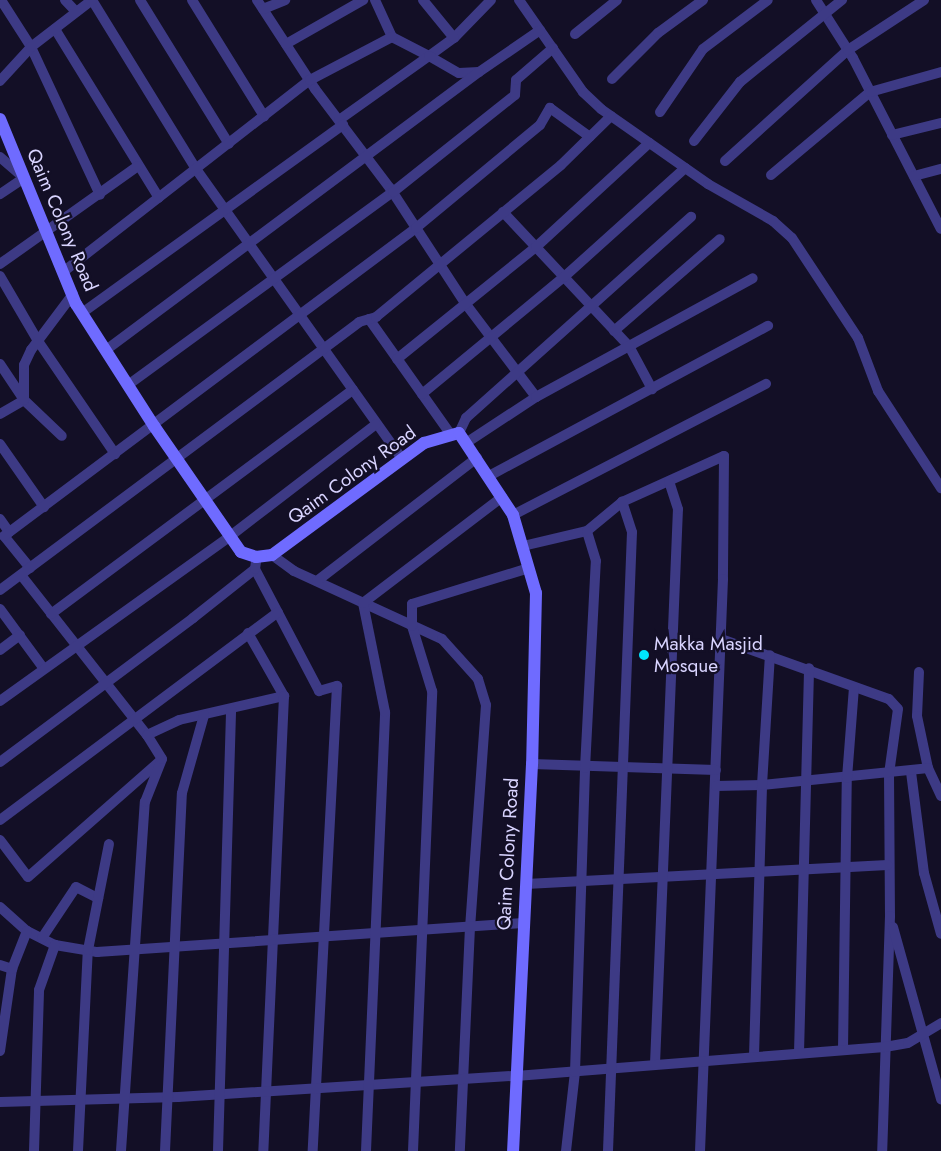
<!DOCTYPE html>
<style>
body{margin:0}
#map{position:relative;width:941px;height:1151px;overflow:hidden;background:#130f26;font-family:Jost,sans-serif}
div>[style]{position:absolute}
.street>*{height:10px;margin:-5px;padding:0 5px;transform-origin:5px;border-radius:5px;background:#3d3a85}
.secondary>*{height:12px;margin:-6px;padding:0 6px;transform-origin:6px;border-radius:6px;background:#6f6bff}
.dots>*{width:14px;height:14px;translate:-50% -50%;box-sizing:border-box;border:2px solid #130f26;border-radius:50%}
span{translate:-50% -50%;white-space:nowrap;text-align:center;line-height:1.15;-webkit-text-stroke:4.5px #130f26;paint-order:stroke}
.street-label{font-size:19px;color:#d9d4ff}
.poi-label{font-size:19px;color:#d9d4ff}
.left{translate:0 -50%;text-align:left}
</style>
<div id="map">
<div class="street">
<i style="left:1px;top:0;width:56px;rotate:57.4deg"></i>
<i style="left:31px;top:47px;width:163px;rotate:65deg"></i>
<i style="left:65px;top:0;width:16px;rotate:47deg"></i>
<i style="left:92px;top:0;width:198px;rotate:58.4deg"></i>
<i style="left:196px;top:169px;width:356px;rotate:54.6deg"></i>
<i style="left:140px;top:0;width:169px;rotate:58.3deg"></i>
<i style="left:192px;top:0;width:137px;rotate:58.2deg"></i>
<i style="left:257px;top:0;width:106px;rotate:56.9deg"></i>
<i style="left:315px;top:89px;width:124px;rotate:52.9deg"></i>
<i style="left:390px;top:188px;width:137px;rotate:56.9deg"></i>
<i style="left:465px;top:303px;width:118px;rotate:52.9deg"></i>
<i style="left:375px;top:0;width:41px;rotate:65.3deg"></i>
<i style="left:392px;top:37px;width:42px;rotate:27.2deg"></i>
<i style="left:429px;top:56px;width:31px;rotate:-36deg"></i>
<i style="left:454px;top:38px;width:53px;rotate:-45.8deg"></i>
<i style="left:423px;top:0;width:49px;rotate:50.8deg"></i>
<i style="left:519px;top:0;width:112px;rotate:55.2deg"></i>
<i style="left:583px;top:92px;width:25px;rotate:43deg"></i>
<i style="left:601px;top:109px;width:131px;rotate:35deg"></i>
<i style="left:708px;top:184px;width:75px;rotate:29.6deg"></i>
<i style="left:773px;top:221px;width:25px;rotate:42deg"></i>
<i style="left:792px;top:238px;width:120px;rotate:56.6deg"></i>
<i style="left:858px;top:338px;width:57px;rotate:69.3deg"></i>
<i style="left:878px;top:391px;width:116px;rotate:57deg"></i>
<i style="left:816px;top:0;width:69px;rotate:57.5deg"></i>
<i style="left:853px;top:58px;width:192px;rotate:62.8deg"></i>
<i style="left:263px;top:9px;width:24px;rotate:-22deg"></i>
<i style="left:55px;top:29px;width:198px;rotate:58.4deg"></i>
<i style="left:575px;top:34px;width:54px;rotate:-39deg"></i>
<i style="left:286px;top:44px;width:89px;rotate:-29.7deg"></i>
<i style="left:612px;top:79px;width:65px;rotate:-45deg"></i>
<i style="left:658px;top:33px;width:56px;rotate:-36.3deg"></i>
<i style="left:0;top:81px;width:46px;rotate:-47.6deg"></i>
<i style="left:31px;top:47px;width:77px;rotate:-37.6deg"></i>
<i style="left:660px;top:112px;width:76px;rotate:-55.7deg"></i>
<i style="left:703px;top:49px;width:81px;rotate:-37deg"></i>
<i style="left:339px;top:120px;width:110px;rotate:-35.4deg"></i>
<i style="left:429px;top:56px;width:34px;rotate:30deg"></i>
<i style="left:459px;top:73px;width:20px;rotate:-3deg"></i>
<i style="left:479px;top:72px;width:74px;rotate:-34.5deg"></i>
<i style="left:892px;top:135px;width:50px;rotate:-13.8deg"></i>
<i style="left:694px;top:141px;width:75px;rotate:-52.1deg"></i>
<i style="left:740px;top:82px;width:131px;rotate:-38.8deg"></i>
<i style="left:0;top:157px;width:32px;rotate:41deg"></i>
<i style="left:24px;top:178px;width:29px;rotate:146deg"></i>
<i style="left:725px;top:161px;width:166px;rotate:-42.1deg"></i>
<i style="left:848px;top:50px;width:91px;rotate:-33.3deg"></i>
<i style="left:771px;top:175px;width:129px;rotate:-40deg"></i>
<i style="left:870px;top:92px;width:74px;rotate:-15.7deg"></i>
<i style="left:914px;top:176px;width:28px;rotate:-15deg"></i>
<i style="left:503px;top:212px;width:184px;rotate:46.8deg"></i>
<i style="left:629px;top:346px;width:49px;rotate:61.9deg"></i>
<i style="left:0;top:264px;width:169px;rotate:-35.4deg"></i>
<i style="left:63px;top:272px;width:313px;rotate:-37.9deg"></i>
<i style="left:310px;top:80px;width:93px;rotate:-27.7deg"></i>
<i style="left:0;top:276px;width:75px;rotate:59.7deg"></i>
<i style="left:38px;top:341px;width:137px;rotate:55.7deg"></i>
<i style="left:82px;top:313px;width:322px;rotate:-35.8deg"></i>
<i style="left:369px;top:319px;width:142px;rotate:54.7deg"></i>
<i style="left:614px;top:331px;width:140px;rotate:-41deg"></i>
<i style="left:106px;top:350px;width:465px;rotate:-36.7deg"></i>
<i style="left:397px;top:359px;width:179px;rotate:-38.9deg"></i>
<i style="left:536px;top:247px;width:154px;rotate:-42.6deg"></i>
<i style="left:0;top:364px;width:43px;rotate:56.3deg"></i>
<i style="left:24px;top:400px;width:52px;rotate:43.5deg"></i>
<i style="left:128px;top:385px;width:328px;rotate:-36.1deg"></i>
<i style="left:393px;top:192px;width:156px;rotate:-38.5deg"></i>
<i style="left:515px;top:95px;width:15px;rotate:-86deg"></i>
<i style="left:516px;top:80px;width:49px;rotate:-40.9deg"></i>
<i style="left:422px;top:394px;width:184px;rotate:-39.5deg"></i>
<i style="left:564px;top:277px;width:163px;rotate:-42deg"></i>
<i style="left:0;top:414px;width:28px;rotate:-30deg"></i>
<i style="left:24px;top:400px;width:35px;rotate:-90deg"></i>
<i style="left:24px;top:365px;width:17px;rotate:-65deg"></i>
<i style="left:31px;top:350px;width:70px;rotate:-53.1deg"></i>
<i style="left:459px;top:433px;width:17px;rotate:-65deg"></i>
<i style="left:466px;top:418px;width:302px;rotate:-41.8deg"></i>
<i style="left:466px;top:443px;width:84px;rotate:-33.3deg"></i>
<i style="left:536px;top:397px;width:247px;rotate:-28.7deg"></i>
<i style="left:0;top:444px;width:77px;rotate:55.1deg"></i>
<i style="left:489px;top:476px;width:317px;rotate:-28.3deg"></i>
<i style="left:513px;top:515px;width:285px;rotate:-27.4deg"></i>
<i style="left:0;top:519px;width:16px;rotate:55deg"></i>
<i style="left:523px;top:546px;width:66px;rotate:-13.2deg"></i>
<i style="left:587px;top:531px;width:45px;rotate:-39.6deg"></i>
<i style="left:622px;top:502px;width:112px;rotate:-24.3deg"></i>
<i style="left:724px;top:456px;width:123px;rotate:90.5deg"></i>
<i style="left:723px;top:579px;width:572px;rotate:92.3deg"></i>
<i style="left:272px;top:555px;width:27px;rotate:36deg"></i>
<i style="left:294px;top:571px;width:163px;rotate:24.7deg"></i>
<i style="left:442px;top:639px;width:54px;rotate:48deg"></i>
<i style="left:478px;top:679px;width:27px;rotate:73deg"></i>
<i style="left:486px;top:705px;width:223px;rotate:94.1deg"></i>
<i style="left:470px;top:927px;width:224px;rotate:92.6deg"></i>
<i style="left:30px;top:568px;width:41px;rotate:-129.1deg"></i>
<i style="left:4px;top:536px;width:514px;rotate:-36.78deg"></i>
<i style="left:416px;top:228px;width:161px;rotate:-39.7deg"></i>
<i style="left:540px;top:125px;width:20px;rotate:-60deg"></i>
<i style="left:550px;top:108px;width:49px;rotate:35.9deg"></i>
<i style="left:255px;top:569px;width:138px;rotate:62.3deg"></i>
<i style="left:319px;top:691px;width:19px;rotate:-16deg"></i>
<i style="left:337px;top:686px;width:466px;rotate:93deg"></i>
<i style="left:21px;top:575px;width:204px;rotate:51.8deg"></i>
<i style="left:147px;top:735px;width:35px;rotate:-25deg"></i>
<i style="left:179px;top:720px;width:108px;rotate:-12.9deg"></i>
<i style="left:317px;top:581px;width:202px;rotate:-37.6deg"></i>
<i style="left:0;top:590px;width:448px;rotate:-36.7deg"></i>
<i style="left:359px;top:322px;width:18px;rotate:-16deg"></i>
<i style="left:376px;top:317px;width:239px;rotate:-39.4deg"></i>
<i style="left:561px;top:165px;width:70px;rotate:-44.4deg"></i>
<i style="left:0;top:609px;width:74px;rotate:53.7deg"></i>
<i style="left:51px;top:614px;width:376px;rotate:-36.6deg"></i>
<i style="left:248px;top:633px;width:73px;rotate:60.3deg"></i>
<i style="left:284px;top:696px;width:455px;rotate:92.6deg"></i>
<i style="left:721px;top:639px;width:178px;rotate:19.7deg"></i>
<i style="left:889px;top:699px;width:13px;rotate:48deg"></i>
<i style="left:898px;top:709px;width:66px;rotate:97.9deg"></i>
<i style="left:889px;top:774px;width:142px;rotate:89.6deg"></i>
<i style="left:890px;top:916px;width:235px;rotate:91.9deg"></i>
<i style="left:0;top:650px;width:25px;rotate:-37deg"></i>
<i style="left:919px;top:672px;width:44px;rotate:92.6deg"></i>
<i style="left:917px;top:716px;width:53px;rotate:78.1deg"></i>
<i style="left:928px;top:768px;width:31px;rotate:65deg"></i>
<i style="left:0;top:701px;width:282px;rotate:-35.6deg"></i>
<i style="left:229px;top:537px;width:185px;rotate:-37.5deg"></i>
<i style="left:0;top:762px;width:241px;rotate:-36.7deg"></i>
<i style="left:193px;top:618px;width:79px;rotate:-38.3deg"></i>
<i style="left:255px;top:569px;width:7px;rotate:-82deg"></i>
<i style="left:532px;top:764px;width:184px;rotate:1.9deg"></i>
<i style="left:911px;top:772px;width:102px;rotate:82.7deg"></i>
<i style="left:924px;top:873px;width:63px;rotate:74.4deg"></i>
<i style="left:716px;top:786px;width:46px;rotate:-1.2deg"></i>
<i style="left:762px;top:785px;width:167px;rotate:-5.8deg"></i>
<i style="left:0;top:820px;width:347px;rotate:-36.8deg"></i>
<i style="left:0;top:840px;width:46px;rotate:52.9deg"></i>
<i style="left:28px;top:877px;width:176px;rotate:-41.3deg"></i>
<i style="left:526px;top:884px;width:362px;rotate:-3deg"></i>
<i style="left:0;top:907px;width:36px;rotate:42deg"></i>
<i style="left:27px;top:931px;width:31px;rotate:27deg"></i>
<i style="left:55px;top:945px;width:43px;rotate:9.5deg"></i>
<i style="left:97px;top:952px;width:427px;rotate:-3.9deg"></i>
<i style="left:893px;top:927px;width:179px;rotate:74.4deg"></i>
<i style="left:42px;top:938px;width:61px;rotate:-56.3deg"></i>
<i style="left:76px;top:887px;width:25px;rotate:27deg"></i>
<i style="left:0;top:965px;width:13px;rotate:18deg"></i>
<i style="left:843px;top:1050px;width:272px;rotate:-89.2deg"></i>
<i style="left:847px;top:778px;width:91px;rotate:-85.6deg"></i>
<i style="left:0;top:1051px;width:83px;rotate:-81.7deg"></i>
<i style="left:12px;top:969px;width:41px;rotate:-68.5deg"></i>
<i style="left:799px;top:1053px;width:385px;rotate:-88.5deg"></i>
<i style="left:754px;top:1056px;width:271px;rotate:-88.3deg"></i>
<i style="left:762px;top:785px;width:130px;rotate:-86.5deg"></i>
<i style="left:655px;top:1064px;width:555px;rotate:-87.63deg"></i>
<i style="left:678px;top:509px;width:29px;rotate:-108deg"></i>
<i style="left:0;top:1102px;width:178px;rotate:-1.6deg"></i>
<i style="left:178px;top:1097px;width:339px;rotate:-3.6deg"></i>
<i style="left:516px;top:1076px;width:370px;rotate:-4.5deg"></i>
<i style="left:885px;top:1047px;width:23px;rotate:-10deg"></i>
<i style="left:908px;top:1043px;width:39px;rotate:-31deg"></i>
<i style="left:34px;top:1151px;width:161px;rotate:-88.2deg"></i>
<i style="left:39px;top:990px;width:48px;rotate:-70.4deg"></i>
<i style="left:78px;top:1151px;width:201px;rotate:-87.2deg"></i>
<i style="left:88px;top:950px;width:108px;rotate:-78.8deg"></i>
<i style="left:121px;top:1151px;width:350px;rotate:-86.1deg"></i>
<i style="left:145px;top:802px;width:46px;rotate:-68.4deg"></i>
<i style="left:162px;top:759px;width:28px;rotate:-122deg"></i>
<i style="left:165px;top:1151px;width:358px;rotate:-87.3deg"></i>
<i style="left:182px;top:793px;width:81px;rotate:-74.2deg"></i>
<i style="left:218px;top:1151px;width:442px;rotate:-88.3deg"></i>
<i style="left:366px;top:1151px;width:439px;rotate:-87.5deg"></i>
<i style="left:385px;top:712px;width:111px;rotate:-101.4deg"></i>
<i style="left:363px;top:603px;width:175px;rotate:-37.3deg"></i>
<i style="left:413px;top:1151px;width:460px;rotate:-87.6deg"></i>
<i style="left:432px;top:691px;width:68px;rotate:-107.1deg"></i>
<i style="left:412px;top:626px;width:22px;rotate:-90deg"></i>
<i style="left:412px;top:604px;width:122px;rotate:-17.1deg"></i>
<i style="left:566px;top:1151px;width:80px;rotate:-83.5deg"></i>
<i style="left:575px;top:1072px;width:304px;rotate:-88.1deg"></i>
<i style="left:585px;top:768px;width:207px;rotate:-87deg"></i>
<i style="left:596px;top:561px;width:31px;rotate:-107deg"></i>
<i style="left:608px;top:1151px;width:619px;rotate:-87.78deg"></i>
<i style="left:632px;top:532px;width:32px;rotate:-108deg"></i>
</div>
<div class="secondary">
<i style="left:0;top:119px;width:200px;rotate:67.7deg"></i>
<i style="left:76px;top:304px;width:145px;rotate:57.4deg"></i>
<i style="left:154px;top:426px;width:153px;rotate:55.4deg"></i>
<i style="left:241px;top:552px;width:16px;rotate:18deg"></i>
<i style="left:256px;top:557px;width:16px;rotate:-7deg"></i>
<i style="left:272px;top:555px;width:189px;rotate:-36.4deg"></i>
<i style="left:424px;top:443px;width:36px;rotate:-16deg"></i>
<i style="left:459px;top:433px;width:98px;rotate:56.6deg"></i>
<i style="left:513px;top:515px;width:81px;rotate:73.6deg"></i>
<i style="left:536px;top:593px;width:171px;rotate:91.3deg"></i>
<i style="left:532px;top:764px;width:387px;rotate:92.8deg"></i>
</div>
<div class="dots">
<i style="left:644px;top:655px;background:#00e5ff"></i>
</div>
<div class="street-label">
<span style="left:62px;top:220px;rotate:67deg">Qaim Colony Road</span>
<span style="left:352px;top:475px;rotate:-36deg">Qaim Colony Road</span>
<span style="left:508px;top:854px;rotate:-87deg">Qaim Colony Road</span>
</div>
<div class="poi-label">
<span class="left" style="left:654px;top:655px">Makka Masjid<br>Mosque</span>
</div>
</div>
